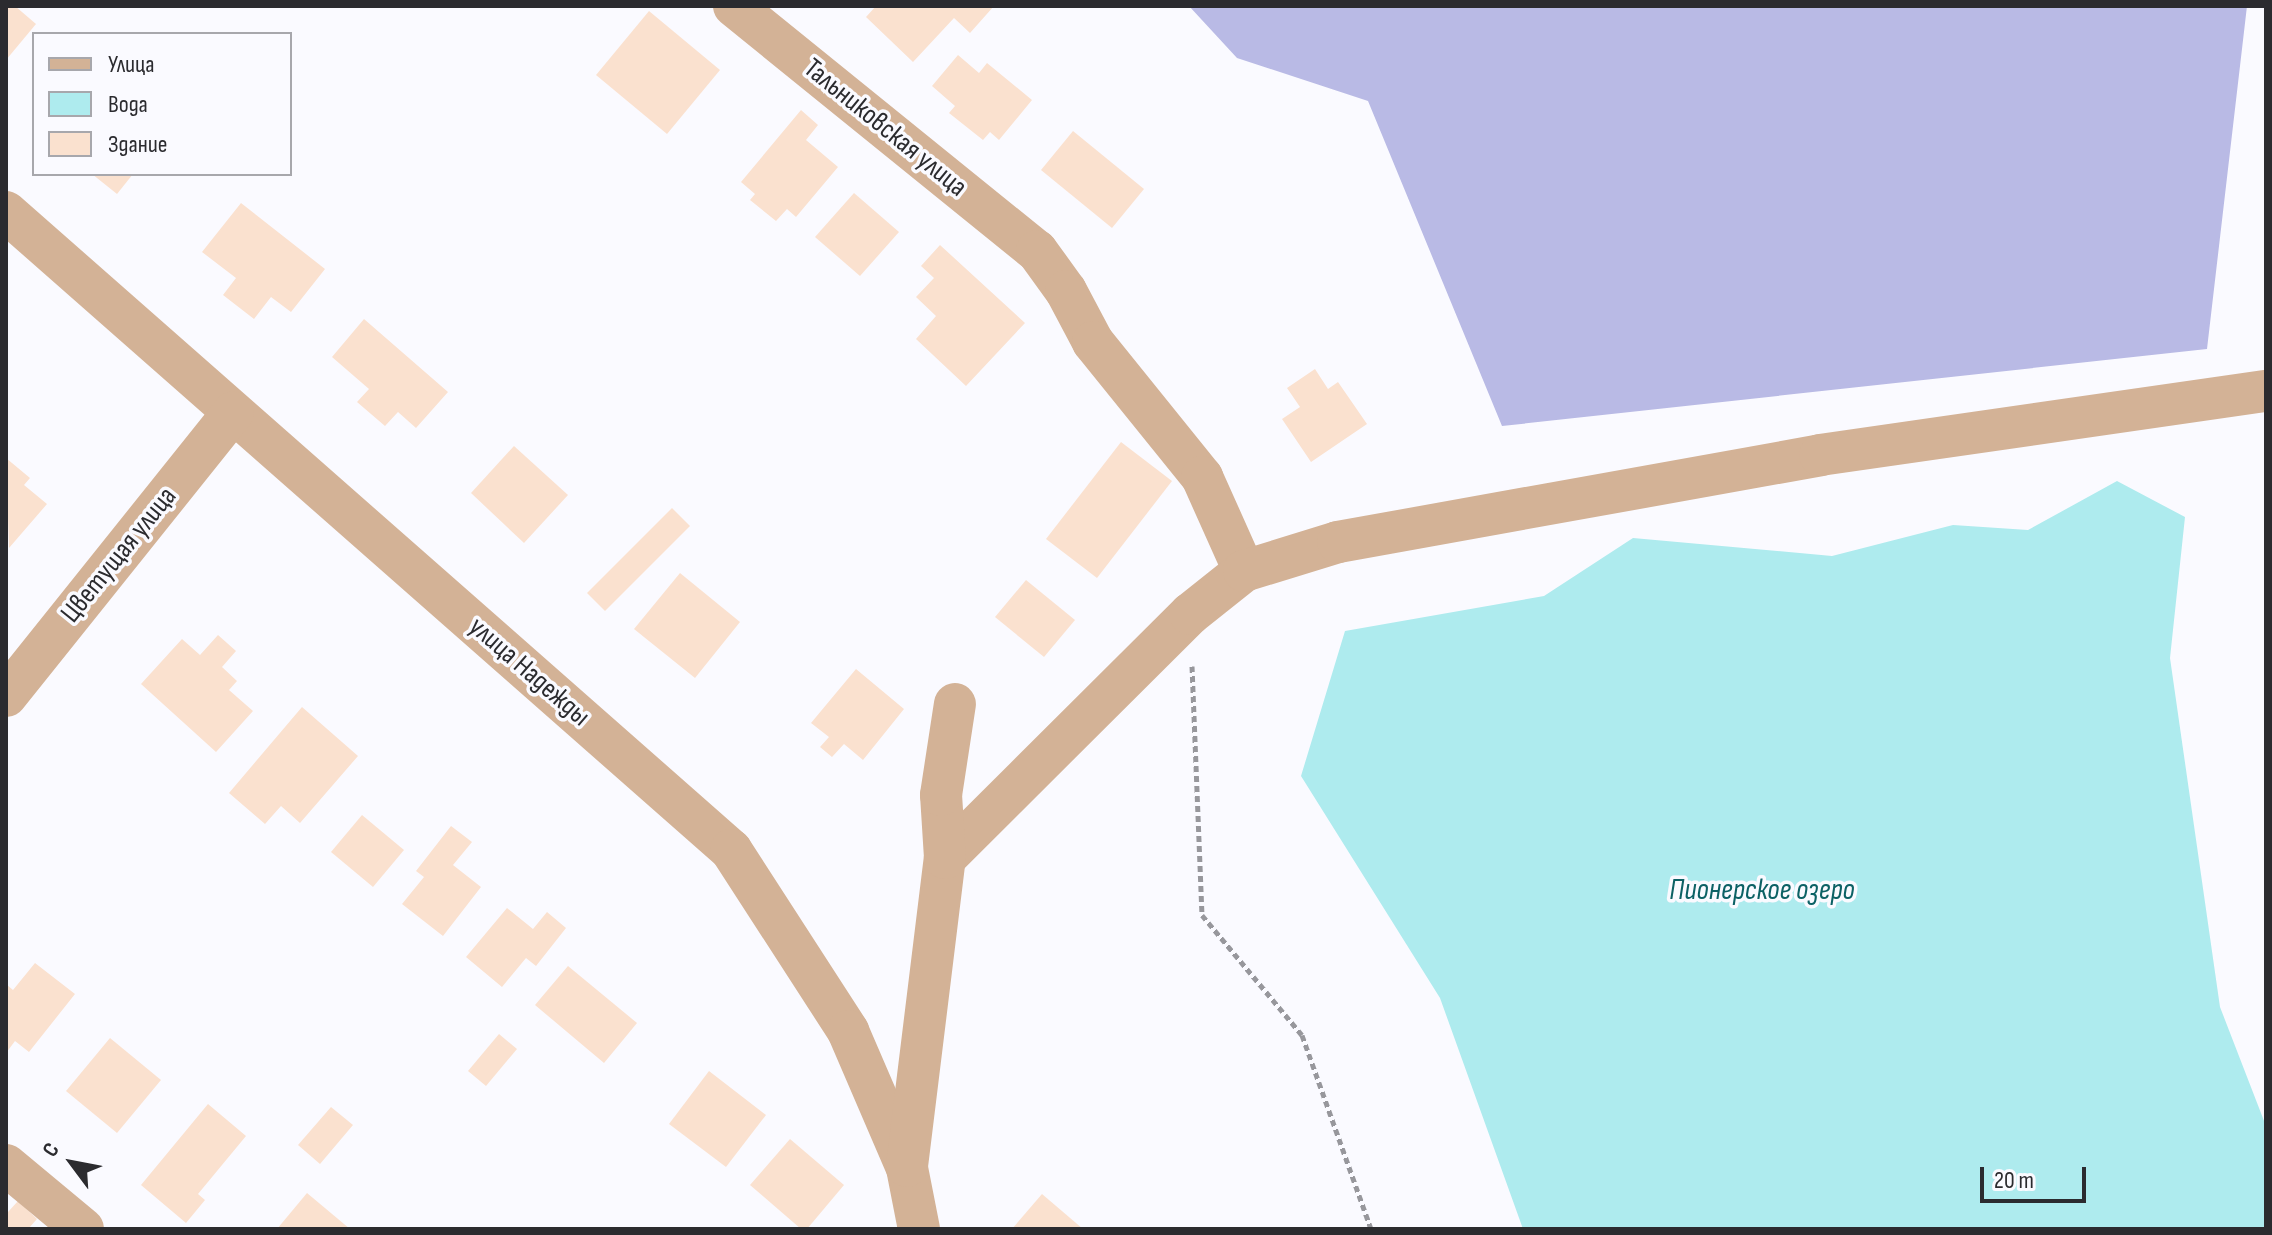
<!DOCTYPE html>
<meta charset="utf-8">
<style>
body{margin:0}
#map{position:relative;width:2272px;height:1235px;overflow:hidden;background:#fafaff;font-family:"Sofia Sans Condensed",sans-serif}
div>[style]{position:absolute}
.forest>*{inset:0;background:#b9bae5}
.water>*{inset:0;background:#aeebee}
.building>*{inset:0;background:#fae1cf}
.path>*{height:5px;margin-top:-2.5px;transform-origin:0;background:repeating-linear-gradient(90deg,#97979c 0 6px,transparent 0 10px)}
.street>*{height:42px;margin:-21px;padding:0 21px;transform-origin:21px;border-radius:21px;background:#d3b296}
span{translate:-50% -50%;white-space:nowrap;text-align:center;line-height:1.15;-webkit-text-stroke:7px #fafaff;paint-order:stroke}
.street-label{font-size:28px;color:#2b2b2f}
.water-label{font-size:30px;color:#0c6165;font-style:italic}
.frame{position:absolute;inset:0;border:8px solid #2b2b2f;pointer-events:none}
.legend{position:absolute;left:32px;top:32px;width:260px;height:144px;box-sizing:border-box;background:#fafaff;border:2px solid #a7a7ac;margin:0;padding:10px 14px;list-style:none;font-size:24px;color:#2b2b2f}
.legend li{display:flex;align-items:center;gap:16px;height:40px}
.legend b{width:40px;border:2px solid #a7a7ac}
.north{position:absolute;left:32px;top:1123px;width:80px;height:80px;-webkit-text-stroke:6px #fafaff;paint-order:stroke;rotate:302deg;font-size:22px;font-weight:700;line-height:32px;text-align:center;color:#2b2b2f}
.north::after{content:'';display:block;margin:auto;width:28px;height:36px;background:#2b2b2f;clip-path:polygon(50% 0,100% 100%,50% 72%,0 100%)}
.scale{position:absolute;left:1980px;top:1167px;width:106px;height:36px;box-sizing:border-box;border:4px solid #2b2b2f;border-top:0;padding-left:10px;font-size:24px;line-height:28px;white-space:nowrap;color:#2b2b2f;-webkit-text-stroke:6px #fafaff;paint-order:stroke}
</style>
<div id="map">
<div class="forest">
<i style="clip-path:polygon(1189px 6px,2247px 6px,2207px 349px,1502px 426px,1368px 101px,1237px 58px)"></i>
</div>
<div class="water">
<i style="clip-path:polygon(2117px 481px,2185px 517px,2170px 658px,2220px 1007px,2266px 1126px,2266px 1229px,1523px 1229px,1440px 998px,1301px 776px,1345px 631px,1544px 596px,1633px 538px,1832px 556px,1953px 525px,2028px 530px)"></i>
</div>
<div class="building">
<i style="clip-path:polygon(6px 6px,15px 6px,36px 24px,6px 60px)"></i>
<i style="clip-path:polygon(876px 6px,994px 6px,970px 33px,954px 18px,913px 62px,866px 17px)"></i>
<i style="clip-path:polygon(649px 11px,720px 70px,667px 134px,596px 75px)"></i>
<i style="clip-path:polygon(958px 55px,979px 73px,987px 63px,1032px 100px,999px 140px,990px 132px,983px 140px,949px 113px,955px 106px,932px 86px)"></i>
<i style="clip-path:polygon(801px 110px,818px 125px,806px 140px,838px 167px,796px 217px,787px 209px,776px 221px,750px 200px,755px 194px,741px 182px)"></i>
<i style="clip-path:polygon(1073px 131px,1144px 189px,1112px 228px,1041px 170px)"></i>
<i style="clip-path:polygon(92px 174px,133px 174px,117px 194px)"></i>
<i style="clip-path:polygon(854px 193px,899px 232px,860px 276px,815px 237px)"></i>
<i style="clip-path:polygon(241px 203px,325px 269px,291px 312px,271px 297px,254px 319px,223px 295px,236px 278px,202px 252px)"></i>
<i style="clip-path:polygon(940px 245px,1025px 323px,966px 386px,916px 339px,936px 316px,916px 297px,934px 278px,921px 266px)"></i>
<i style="clip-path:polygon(364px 319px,448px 392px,416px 428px,398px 412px,385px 426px,357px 402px,369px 389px,332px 357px)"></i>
<i style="clip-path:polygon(1315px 369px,1328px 389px,1338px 382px,1367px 424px,1311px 462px,1282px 419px,1300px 407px,1287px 388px)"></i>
<i style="clip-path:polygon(1121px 442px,1172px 481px,1097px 578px,1046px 539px)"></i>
<i style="clip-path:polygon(514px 446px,568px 495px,524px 543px,471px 493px)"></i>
<i style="clip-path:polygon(6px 458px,30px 478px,24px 485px,47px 504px,9px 548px)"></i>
<i style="clip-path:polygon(672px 508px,690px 526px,605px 611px,587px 593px)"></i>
<i style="clip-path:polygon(680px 573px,740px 622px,695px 678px,634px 629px)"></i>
<i style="clip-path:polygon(1026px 580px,1075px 620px,1044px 657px,995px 617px)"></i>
<i style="clip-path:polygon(218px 635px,236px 651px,222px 667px,237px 681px,229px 690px,253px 711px,216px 752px,141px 684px,182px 639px,200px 655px)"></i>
<i style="clip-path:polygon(856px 669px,904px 709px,863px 760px,844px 744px,832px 757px,820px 747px,829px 737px,811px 723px)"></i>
<i style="clip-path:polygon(302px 707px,358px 756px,300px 823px,281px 806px,265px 824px,229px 793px)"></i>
<i style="clip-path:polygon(362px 815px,404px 850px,373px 887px,331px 852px)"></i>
<i style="clip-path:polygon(451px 826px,472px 842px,453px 865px,481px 887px,443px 936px,402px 904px,424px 877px,416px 871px)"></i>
<i style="clip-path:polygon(507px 908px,533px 929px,547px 912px,566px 928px,536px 966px,526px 958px,502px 987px,466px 957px)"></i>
<i style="clip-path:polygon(35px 963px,75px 994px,29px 1052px,15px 1041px,6px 1053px,6px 984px,13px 990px)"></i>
<i style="clip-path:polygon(568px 966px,637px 1023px,604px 1063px,535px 1005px)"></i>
<i style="clip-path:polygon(499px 1034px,517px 1049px,486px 1086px,468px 1071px)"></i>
<i style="clip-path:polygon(110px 1038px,161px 1080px,117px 1133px,66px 1091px)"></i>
<i style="clip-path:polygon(709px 1071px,766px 1115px,726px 1167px,669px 1124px)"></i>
<i style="clip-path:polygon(208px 1104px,246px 1136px,198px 1194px,205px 1200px,186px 1223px,141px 1185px)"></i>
<i style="clip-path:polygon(331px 1107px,353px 1125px,320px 1164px,298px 1145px)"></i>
<i style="clip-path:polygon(790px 1139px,844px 1185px,807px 1229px,801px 1229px,750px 1185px)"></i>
<i style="clip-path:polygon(307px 1193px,350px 1229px,277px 1229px)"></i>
<i style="clip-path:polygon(1042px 1194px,1083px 1229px,1012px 1229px)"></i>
<i style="clip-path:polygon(18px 1201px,37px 1219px,28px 1229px,6px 1229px,6px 1210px,8px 1212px)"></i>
</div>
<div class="path">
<i style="left:1192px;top:666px;width:249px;rotate:87.7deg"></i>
<i style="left:1202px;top:915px;width:156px;rotate:50.2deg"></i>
<i style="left:1302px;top:1035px;width:206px;rotate:70.4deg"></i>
</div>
<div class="street">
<i style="left:734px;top:6px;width:390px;rotate:39deg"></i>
<i style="left:1037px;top:251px;width:49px;rotate:54.1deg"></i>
<i style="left:1066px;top:291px;width:58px;rotate:62.1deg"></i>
<i style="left:1093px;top:342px;width:174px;rotate:51.1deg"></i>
<i style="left:1202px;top:477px;width:103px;rotate:65.9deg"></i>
<i style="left:6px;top:212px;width:966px;rotate:41.35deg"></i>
<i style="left:731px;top:850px;width:216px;rotate:57.1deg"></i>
<i style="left:848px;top:1031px;width:149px;rotate:66.7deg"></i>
<i style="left:907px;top:1168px;width:62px;rotate:78.9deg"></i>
<i style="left:6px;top:696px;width:363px;rotate:-51.3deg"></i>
<i style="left:945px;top:858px;width:346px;rotate:-44.9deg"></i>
<i style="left:1190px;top:614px;width:69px;rotate:-38.5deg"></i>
<i style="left:1244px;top:571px;width:98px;rotate:-17.1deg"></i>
<i style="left:1338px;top:542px;width:490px;rotate:-10.2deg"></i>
<i style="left:1820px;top:455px;width:451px;rotate:-8.2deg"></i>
<i style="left:6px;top:1165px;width:100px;rotate:39.7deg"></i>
<i style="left:907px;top:1166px;width:310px;rotate:-83deg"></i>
<i style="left:945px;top:858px;width:63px;rotate:-93.6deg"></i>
<i style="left:941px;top:795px;width:92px;rotate:-81.3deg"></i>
</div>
<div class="street-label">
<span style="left:885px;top:128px;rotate:39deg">Тальниковская улица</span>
<span style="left:119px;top:555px;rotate:-51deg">Цветущая улица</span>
<span style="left:529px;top:672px;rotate:41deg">улица Надежды</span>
</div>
<div class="water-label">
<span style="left:1762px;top:890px">Пионерское озеро</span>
</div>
<div class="frame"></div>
<ul class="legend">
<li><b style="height:10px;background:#d3b296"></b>Улица</li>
<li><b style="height:22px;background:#aeebee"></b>Вода</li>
<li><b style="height:22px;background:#fae1cf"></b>Здание</li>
</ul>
<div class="north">С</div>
<div class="scale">20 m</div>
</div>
